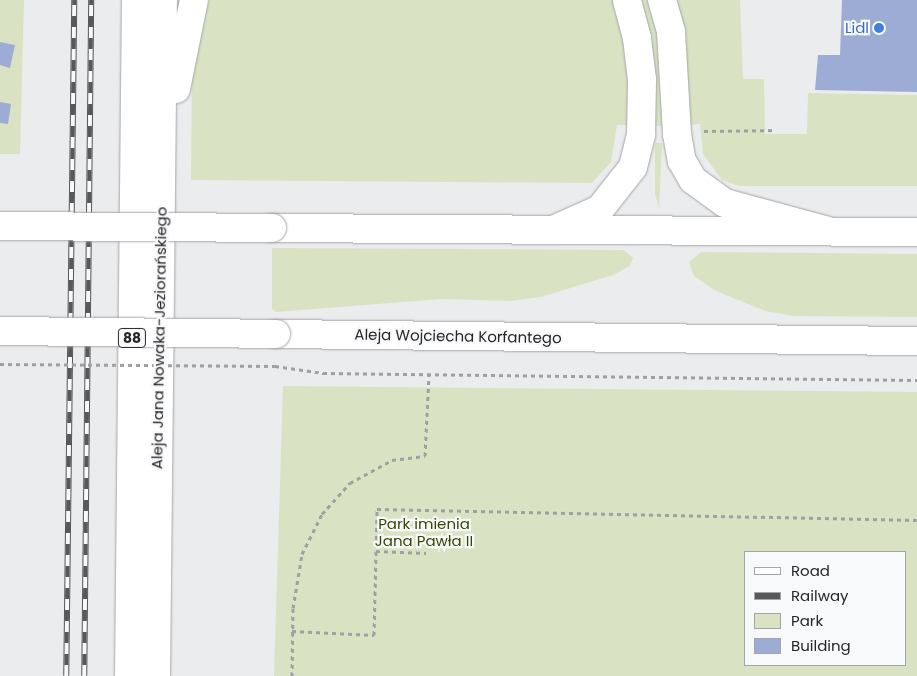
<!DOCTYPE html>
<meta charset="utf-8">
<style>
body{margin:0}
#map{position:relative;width:917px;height:676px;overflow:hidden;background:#ebecee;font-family:Poppins,sans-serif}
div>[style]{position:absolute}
.green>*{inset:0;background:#d9e3c3}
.building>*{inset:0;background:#9dacd5}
.path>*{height:3px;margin-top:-1.5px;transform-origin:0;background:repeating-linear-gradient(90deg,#9fa0a1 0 4px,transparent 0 8px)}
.roads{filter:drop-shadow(0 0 1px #a4a5a7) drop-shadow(0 0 1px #a4a5a7)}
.secondary>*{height:28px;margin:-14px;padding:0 14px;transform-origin:14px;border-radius:14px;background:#fff}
.primary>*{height:28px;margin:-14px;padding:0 14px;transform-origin:14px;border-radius:14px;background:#fff}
.rail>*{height:5.5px;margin-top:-2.75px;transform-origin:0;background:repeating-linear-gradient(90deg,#f8f9fb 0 11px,#585859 0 22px);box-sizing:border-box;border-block:1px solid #585859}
.path-bridge>*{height:3px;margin-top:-1.5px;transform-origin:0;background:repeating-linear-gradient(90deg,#9fa0a1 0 4px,transparent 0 8px)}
.bridges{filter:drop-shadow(0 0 1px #a4a5a7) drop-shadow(0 0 1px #a4a5a7)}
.secondary-bridge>*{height:28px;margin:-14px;padding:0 14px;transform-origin:14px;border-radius:14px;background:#fff}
.dots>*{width:14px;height:14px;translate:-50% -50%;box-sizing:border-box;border:2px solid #f8f9fb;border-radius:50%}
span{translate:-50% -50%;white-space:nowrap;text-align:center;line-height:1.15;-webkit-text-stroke:4.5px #f8f9fb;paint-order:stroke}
.shield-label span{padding:1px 4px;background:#f8f9fb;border:1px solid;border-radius:4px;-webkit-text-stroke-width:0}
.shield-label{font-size:14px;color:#262627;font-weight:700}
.shop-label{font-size:15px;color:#366cbe}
.right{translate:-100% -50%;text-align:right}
.street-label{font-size:15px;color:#262627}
.park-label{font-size:15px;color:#384700}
.legend{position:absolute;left:744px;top:551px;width:162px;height:115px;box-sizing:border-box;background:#f8f9fb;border:1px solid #a4a5a6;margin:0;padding:6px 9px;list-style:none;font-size:15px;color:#262627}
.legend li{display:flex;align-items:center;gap:10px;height:25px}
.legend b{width:25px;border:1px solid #a4a5a6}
</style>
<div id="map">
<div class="green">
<i style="clip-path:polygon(0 0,24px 0,20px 154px,0 154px)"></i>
<i style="clip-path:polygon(209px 0,616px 0,629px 54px,631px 125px,617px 125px,611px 162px,592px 183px,191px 180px,192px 68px)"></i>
<i style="clip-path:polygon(642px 0,649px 0,658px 30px,663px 126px,655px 126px,654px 61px)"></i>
<i style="clip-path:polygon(676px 0,740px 0,743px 79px,764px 79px,765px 134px,807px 134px,808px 93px,917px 95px,917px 186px,739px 186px,722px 180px,703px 154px,700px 124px,687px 125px)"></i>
<i style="clip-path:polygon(655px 143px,662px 143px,659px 209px,655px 194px)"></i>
<i style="clip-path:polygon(272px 248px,624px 250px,633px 258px,630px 266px,613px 275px,541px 297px,511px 301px,442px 299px,276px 312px,272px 309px)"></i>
<i style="clip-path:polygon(701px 252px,917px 254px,917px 317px,794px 316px,765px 311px,716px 291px,694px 276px,689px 262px)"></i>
<i style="clip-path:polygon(evenodd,283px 386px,917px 392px,917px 676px,274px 676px,283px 386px,746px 552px,906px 552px,906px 665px,746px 665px,746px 552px)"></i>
</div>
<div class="building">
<i style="clip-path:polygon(842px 0,917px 0,917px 92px,815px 90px,818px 55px,840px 55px)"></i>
<i style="clip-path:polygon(0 42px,15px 45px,10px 68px,0 65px)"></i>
<i style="clip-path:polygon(0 102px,11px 104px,8px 124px,0 123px)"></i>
</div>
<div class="path">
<i style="left:704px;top:131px;width:72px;rotate:-0.8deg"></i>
<i style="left:275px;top:366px;width:49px;rotate:8.3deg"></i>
<i style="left:323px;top:373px;width:594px;rotate:0.68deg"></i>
<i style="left:376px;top:551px;width:50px;rotate:2.3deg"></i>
<i style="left:292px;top:631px;width:82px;rotate:2.8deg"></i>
<i style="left:374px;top:635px;width:126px;rotate:-88.6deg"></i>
<i style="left:377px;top:509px;width:540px;rotate:1.17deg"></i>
<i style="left:292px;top:676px;width:68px;rotate:-89.2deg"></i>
<i style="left:293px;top:608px;width:55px;rotate:-80.5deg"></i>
<i style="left:302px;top:554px;width:45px;rotate:-63.4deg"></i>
<i style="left:322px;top:514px;width:42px;rotate:-47.9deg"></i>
<i style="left:350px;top:483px;width:48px;rotate:-28.7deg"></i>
<i style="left:392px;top:460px;width:33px;rotate:-7deg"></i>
<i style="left:425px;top:456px;width:82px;rotate:-87.2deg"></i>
</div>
<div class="roads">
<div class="secondary">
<i style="left:272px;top:228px;width:645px;rotate:0.36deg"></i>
<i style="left:276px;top:334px;width:641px;rotate:0.63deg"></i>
</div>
<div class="primary">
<i style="left:662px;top:0;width:33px;rotate:74deg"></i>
<i style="left:671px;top:32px;width:102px;rotate:86.6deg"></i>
<i style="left:677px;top:134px;width:27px;rotate:80deg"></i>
<i style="left:682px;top:161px;width:22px;rotate:60deg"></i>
<i style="left:693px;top:180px;width:39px;rotate:36deg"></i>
<i style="left:725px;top:203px;width:107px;rotate:15.2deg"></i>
<i style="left:176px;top:89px;width:91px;rotate:-78.6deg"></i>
<i style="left:553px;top:230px;width:51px;rotate:-24.1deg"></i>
<i style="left:600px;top:209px;width:53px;rotate:-51.8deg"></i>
<i style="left:633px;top:167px;width:34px;rotate:-76deg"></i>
<i style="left:641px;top:134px;width:54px;rotate:-88.9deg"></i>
<i style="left:642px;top:80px;width:42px;rotate:-96.8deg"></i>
<i style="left:637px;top:38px;width:39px;rotate:-105deg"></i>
<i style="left:129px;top:676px;width:676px;rotate:-89.41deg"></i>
<i style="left:156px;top:676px;width:676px;rotate:-89.41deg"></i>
</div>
</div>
<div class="rail">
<i style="left:66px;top:676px;width:676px;rotate:-89.32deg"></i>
<i style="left:84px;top:676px;width:676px;rotate:-89.41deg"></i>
</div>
<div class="path-bridge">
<i style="left:0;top:364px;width:275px;rotate:0.4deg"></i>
</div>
<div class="bridges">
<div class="secondary-bridge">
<i style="left:0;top:226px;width:272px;rotate:0.4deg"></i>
<i style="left:0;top:331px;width:276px;rotate:0.6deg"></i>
</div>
</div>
<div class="dots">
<i style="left:879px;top:28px;background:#3f7fe0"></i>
</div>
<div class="shield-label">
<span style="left:132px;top:338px">88</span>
</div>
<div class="shop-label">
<span class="right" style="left:869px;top:28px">Lidl</span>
</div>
<div class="street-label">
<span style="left:458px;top:336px;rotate:1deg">Aleja Wojciecha Korfantego</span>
<span style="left:159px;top:338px;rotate:-89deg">Aleja Jana Nowaka-Jeziorańskiego</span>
</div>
<div class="park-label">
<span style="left:424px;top:532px">Park imienia<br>Jana Pawła II</span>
</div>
<ul class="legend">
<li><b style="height:6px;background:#fff"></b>Road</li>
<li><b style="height:6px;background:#585859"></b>Railway</li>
<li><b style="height:14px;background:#d9e3c3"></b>Park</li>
<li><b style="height:14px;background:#9dacd5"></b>Building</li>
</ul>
</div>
